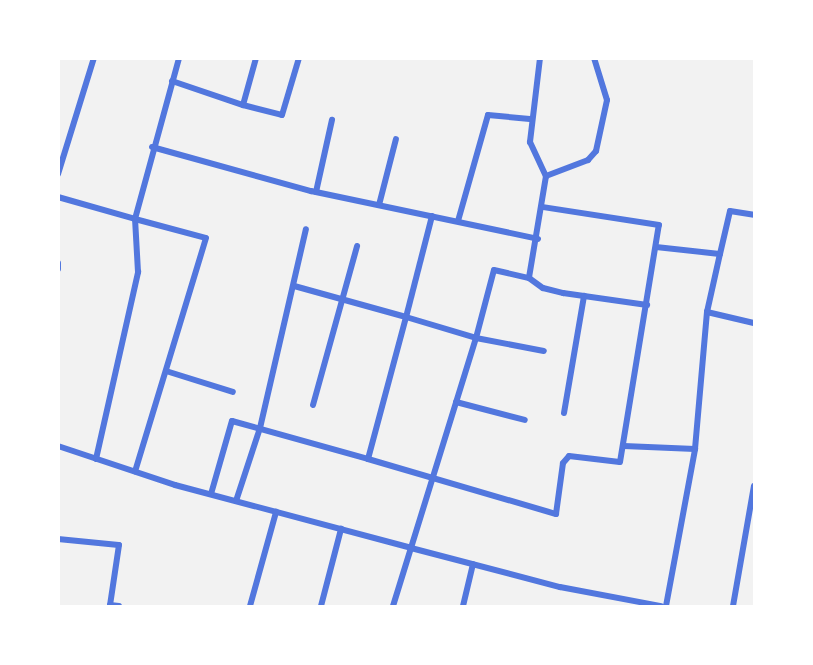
<!DOCTYPE html>
<style>
body{margin:0}
#map{position:relative;width:813px;height:665px;overflow:hidden;background:#f2f2f2;font-family:Mulish,sans-serif}
div>[style]{position:absolute}
.minor>*{height:6px;margin:-3px;padding:0 3px;transform-origin:3px;border-radius:3px;background:#5277de}
span{translate:-50% -50%;white-space:nowrap;text-align:center;line-height:1.15;-webkit-text-stroke:4.5px #fff;paint-order:stroke}
.frame{position:absolute;inset:0;border:60px solid #fff;pointer-events:none}
</style>
<div id="map">
<div class="minor">
<i style="left:540px;top:58px;width:85px;rotate:96.8deg"></i>
<i style="left:530px;top:142px;width:38px;rotate:65deg"></i>
<i style="left:546px;top:176px;width:103px;rotate:99.5deg"></i>
<i style="left:529px;top:278px;width:17px;rotate:36deg"></i>
<i style="left:543px;top:288px;width:21px;rotate:14deg"></i>
<i style="left:563px;top:293px;width:85px;rotate:8.1deg"></i>
<i style="left:172px;top:81px;width:75px;rotate:18.7deg"></i>
<i style="left:243px;top:105px;width:49px;rotate:-74.5deg"></i>
<i style="left:243px;top:105px;width:40px;rotate:14.4deg"></i>
<i style="left:282px;top:115px;width:59px;rotate:-73.4deg"></i>
<i style="left:152px;top:147px;width:165px;rotate:15.5deg"></i>
<i style="left:311px;top:191px;width:232px;rotate:11.9deg"></i>
<i style="left:58px;top:174px;width:121px;rotate:-72.8deg"></i>
<i style="left:546px;top:176px;width:45px;rotate:-20.9deg"></i>
<i style="left:588px;top:160px;width:12px;rotate:-48deg"></i>
<i style="left:596px;top:151px;width:52px;rotate:-77.8deg"></i>
<i style="left:607px;top:100px;width:44px;rotate:-107.2deg"></i>
<i style="left:316px;top:192px;width:74px;rotate:-77.5deg"></i>
<i style="left:58px;top:197px;width:80px;rotate:15.9deg"></i>
<i style="left:135px;top:219px;width:167px;rotate:-74.7deg"></i>
<i style="left:379px;top:205px;width:68px;rotate:-75.6deg"></i>
<i style="left:432px;top:216px;width:104px;rotate:104.4deg"></i>
<i style="left:406px;top:317px;width:73px;rotate:16.7deg"></i>
<i style="left:476px;top:338px;width:70px;rotate:-75.2deg"></i>
<i style="left:494px;top:270px;width:36px;rotate:13deg"></i>
<i style="left:458px;top:221px;width:110px;rotate:-74.2deg"></i>
<i style="left:488px;top:115px;width:42px;rotate:5.4deg"></i>
<i style="left:656px;top:247px;width:64px;rotate:6.2deg"></i>
<i style="left:58px;top:263px;width:6px;rotate:90deg"></i>
<i style="left:707px;top:312px;width:48px;rotate:13.2deg"></i>
<i style="left:166px;top:371px;width:70px;rotate:17.4deg"></i>
<i style="left:456px;top:402px;width:71px;rotate:14.6deg"></i>
<i style="left:313px;top:405px;width:165px;rotate:-74.5deg"></i>
<i style="left:564px;top:413px;width:119px;rotate:-80.3deg"></i>
<i style="left:58px;top:446px;width:123px;rotate:18.4deg"></i>
<i style="left:175px;top:485px;width:244px;rotate:14.9deg"></i>
<i style="left:411px;top:548px;width:154px;rotate:14.7deg"></i>
<i style="left:560px;top:587px;width:103px;rotate:10.7deg"></i>
<i style="left:624px;top:446px;width:71px;rotate:2.4deg"></i>
<i style="left:96px;top:459px;width:192px;rotate:-77.3deg"></i>
<i style="left:138px;top:272px;width:53px;rotate:-93.2deg"></i>
<i style="left:135px;top:219px;width:73px;rotate:15deg"></i>
<i style="left:206px;top:238px;width:244px;rotate:106.9deg"></i>
<i style="left:368px;top:459px;width:196px;rotate:16.3deg"></i>
<i style="left:556px;top:514px;width:51px;rotate:-82.2deg"></i>
<i style="left:563px;top:463px;width:9px;rotate:-49deg"></i>
<i style="left:569px;top:456px;width:51px;rotate:6.7deg"></i>
<i style="left:620px;top:462px;width:240px;rotate:-80.7deg"></i>
<i style="left:659px;top:225px;width:117px;rotate:-171.2deg"></i>
<i style="left:211px;top:494px;width:76px;rotate:-74deg"></i>
<i style="left:232px;top:421px;width:141px;rotate:15.6deg"></i>
<i style="left:368px;top:459px;width:147px;rotate:-75deg"></i>
<i style="left:406px;top:317px;width:116px;rotate:-164.5deg"></i>
<i style="left:236px;top:501px;width:77px;rotate:-71.8deg"></i>
<i style="left:260px;top:428px;width:204px;rotate:-77deg"></i>
<i style="left:58px;top:539px;width:61px;rotate:5.6deg"></i>
<i style="left:119px;top:545px;width:61px;rotate:98.5deg"></i>
<i style="left:110px;top:605px;width:9px;rotate:6deg"></i>
<i style="left:250px;top:606px;width:98px;rotate:-74.5deg"></i>
<i style="left:321px;top:606px;width:80px;rotate:-75.4deg"></i>
<i style="left:393px;top:606px;width:281px;rotate:-72.8deg"></i>
<i style="left:476px;top:338px;width:69px;rotate:10.8deg"></i>
<i style="left:463px;top:606px;width:43px;rotate:-76.6deg"></i>
<i style="left:666px;top:606px;width:160px;rotate:-79.5deg"></i>
<i style="left:695px;top:449px;width:138px;rotate:-85deg"></i>
<i style="left:707px;top:312px;width:59px;rotate:-77.4deg"></i>
<i style="left:720px;top:254px;width:44px;rotate:-76.9deg"></i>
<i style="left:730px;top:211px;width:24px;rotate:9deg"></i>
<i style="left:733px;top:606px;width:122px;rotate:-80.1deg"></i>
</div>
<div class="frame"></div>
</div>
